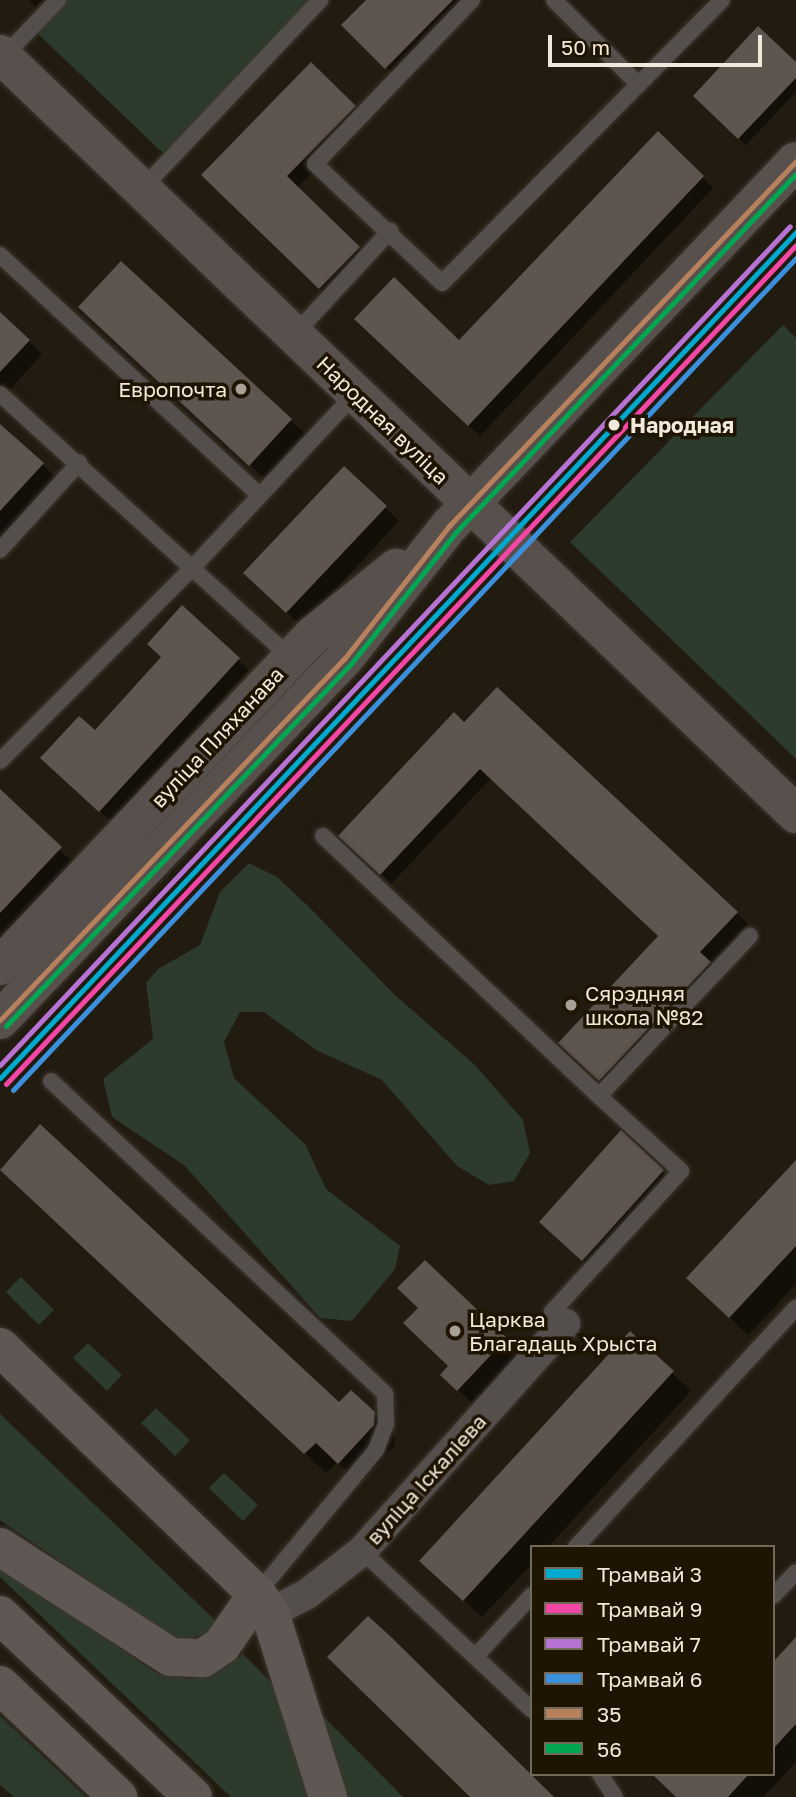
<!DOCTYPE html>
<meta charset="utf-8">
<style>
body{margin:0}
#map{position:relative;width:796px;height:1797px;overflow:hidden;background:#221b10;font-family:"Golos Text",sans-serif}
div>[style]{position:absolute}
.green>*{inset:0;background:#2c3b2b}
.shadow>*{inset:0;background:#0007}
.building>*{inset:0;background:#5e554f}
.roads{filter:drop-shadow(0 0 2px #3d372e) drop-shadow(0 0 2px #3d372e)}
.lane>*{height:16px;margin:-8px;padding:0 8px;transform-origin:8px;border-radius:8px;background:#544f4c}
.street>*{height:30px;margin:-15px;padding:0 15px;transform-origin:15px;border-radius:15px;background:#544f4c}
.secondary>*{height:38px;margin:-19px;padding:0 19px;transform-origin:19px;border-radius:19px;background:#57504c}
.primary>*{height:38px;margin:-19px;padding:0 19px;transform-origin:19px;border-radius:19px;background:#5f5753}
.bus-1>*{height:5px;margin:-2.5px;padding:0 2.5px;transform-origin:2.5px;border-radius:2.5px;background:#b6815c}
.bus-2>*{height:5px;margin:-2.5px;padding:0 2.5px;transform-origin:2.5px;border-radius:2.5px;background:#00a651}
.tram-1>*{height:5px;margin:-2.5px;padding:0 2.5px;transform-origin:2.5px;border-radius:2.5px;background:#00a9ce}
.tram-2>*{height:5px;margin:-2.5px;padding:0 2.5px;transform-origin:2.5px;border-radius:2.5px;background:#f346a5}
.tram-3>*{height:5px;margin:-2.5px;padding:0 2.5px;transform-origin:2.5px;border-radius:2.5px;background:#b673d3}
.tram-4>*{height:5px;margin:-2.5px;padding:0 2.5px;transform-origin:2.5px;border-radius:2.5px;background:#3a90db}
.dots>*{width:19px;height:19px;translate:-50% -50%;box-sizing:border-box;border:4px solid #1f1302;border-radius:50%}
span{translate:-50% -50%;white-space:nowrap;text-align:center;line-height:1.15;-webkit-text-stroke:7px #1f1302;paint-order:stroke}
.poi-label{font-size:21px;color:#f2e9dd}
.right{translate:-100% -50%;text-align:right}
.left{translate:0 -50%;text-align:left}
.street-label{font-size:21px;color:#f2e9dd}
.stop-label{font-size:21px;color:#f2e9dd;font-weight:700}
.legend{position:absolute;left:530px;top:1545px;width:245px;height:231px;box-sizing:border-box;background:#1f1302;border:2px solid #73695a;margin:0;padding:9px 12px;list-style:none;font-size:21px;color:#f2e9dd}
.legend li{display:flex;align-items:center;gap:14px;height:35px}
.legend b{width:35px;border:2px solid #73695a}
.scale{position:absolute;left:548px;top:35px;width:214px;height:32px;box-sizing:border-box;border:4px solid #f2e9dd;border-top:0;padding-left:9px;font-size:21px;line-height:24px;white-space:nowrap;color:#f2e9dd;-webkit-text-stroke:5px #1f1302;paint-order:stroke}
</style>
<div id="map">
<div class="green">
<i style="clip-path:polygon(64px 0,311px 0,164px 154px,35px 31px)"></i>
<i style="clip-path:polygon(783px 325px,796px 338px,796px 759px,570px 542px)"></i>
<i style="clip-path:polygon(249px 863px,277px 877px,309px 907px,396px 996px,475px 1065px,523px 1120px,530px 1153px,514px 1181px,489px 1185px,457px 1166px,382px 1080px,316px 1050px,264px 1012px,240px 1012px,224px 1042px,234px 1078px,305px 1144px,326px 1189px,400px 1246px,395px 1269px,352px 1321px,320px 1318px,184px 1165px,112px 1117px,103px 1079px,153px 1039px,146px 983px,158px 969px,200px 945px,220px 892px)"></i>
<i style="clip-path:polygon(21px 1277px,54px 1310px,39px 1325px,6px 1292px)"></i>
<i style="clip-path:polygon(88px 1343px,122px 1375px,107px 1391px,73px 1358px)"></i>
<i style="clip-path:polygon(156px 1408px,190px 1440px,175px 1456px,141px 1423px)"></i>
<i style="clip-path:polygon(0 1414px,217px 1622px,211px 1632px,184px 1640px,167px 1635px,0 1520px)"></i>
<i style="clip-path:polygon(224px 1473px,258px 1505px,243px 1521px,209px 1488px)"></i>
<i style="clip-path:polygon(0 1567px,158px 1674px,191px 1679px,226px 1667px,243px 1654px,279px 1690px,313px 1797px,231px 1797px,0 1577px)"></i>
<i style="clip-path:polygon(317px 1710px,403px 1797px,343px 1797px)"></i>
<i style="clip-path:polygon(0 1716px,86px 1797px,14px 1797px,0 1785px)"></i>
</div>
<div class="shadow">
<i style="clip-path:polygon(29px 0,42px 0,36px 7px)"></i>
<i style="clip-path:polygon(369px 0,467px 0,393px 74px,344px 25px)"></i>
<i style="clip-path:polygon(796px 64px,796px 92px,746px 145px,695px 96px)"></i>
<i style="clip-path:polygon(311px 65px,365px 118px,297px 188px,370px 259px,331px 299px,204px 175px)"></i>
<i style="clip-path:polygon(658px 134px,713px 188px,480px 436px,368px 329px,459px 342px)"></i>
<i style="clip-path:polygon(121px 263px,305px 434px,264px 478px,94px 320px)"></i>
<i style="clip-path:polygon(0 314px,42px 354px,5px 395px,0 390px)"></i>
<i style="clip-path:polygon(0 426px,61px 482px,0 549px)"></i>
<i style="clip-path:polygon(344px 468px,399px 521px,301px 626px,259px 586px)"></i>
<i style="clip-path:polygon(238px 660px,249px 670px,111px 821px,53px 769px,95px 732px)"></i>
<i style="clip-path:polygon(497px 689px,748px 924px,710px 964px,720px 974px,610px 1091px,561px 1043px,661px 937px,491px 778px,391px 884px,340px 836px)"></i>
<i style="clip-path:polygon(0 804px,79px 866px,0 950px)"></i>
<i style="clip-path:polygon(40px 1126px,339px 1405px,374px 1414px,395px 1435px,394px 1446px,360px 1483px,337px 1462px,326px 1473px,1px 1168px)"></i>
<i style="clip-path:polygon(621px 1133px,674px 1182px,594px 1270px,552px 1232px)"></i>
<i style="clip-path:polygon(796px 1162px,796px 1284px,748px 1335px,707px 1296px)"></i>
<i style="clip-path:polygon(420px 1308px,506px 1339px,519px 1353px,472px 1403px,443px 1375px,450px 1367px)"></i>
<i style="clip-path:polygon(630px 1333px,691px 1391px,548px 1547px,532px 1547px,532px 1564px,482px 1617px,440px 1579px)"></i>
<i style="clip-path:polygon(796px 1640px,796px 1762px,763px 1797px,678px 1797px,670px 1774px,773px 1774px,773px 1664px)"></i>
</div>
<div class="building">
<i style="clip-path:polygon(366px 0,453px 0,385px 69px,341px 25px)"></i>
<i style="clip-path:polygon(758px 26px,796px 62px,796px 78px,738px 139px,693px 96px)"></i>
<i style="clip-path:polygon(311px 62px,356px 106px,287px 176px,360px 247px,319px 289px,201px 175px)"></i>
<i style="clip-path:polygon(658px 131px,704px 176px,468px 426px,354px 319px,394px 277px,459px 340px)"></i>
<i style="clip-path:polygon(121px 261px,292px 419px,249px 466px,78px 307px)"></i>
<i style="clip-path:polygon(0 312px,30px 340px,0 372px)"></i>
<i style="clip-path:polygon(0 424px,44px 463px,0 511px)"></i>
<i style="clip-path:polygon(344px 466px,387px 506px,286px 613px,243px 573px)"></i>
<i style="clip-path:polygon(182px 605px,240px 658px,99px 812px,40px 758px,79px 716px,95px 730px,161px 657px,147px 644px)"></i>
<i style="clip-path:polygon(497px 687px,738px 912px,700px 952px,711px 962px,599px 1081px,558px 1043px,658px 936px,480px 769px,380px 875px,338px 836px,454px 712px,464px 722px)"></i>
<i style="clip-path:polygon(0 789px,62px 847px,0 913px)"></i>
<i style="clip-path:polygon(40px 1124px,339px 1402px,351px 1390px,375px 1412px,374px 1425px,338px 1464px,316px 1443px,304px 1454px,0 1170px)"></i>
<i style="clip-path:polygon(621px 1130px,664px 1170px,582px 1261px,539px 1222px)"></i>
<i style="clip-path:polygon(796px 1160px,796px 1246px,729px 1318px,686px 1278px)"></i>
<i style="clip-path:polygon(425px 1260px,507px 1338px,457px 1391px,440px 1375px,448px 1366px,403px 1323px,418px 1308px,397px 1288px)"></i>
<i style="clip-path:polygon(630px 1331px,674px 1371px,463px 1601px,419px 1561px)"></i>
<i style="clip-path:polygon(368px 1616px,390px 1636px,554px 1797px,470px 1797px,327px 1657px)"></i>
<i style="clip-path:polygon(796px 1637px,796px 1724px,773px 1749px,773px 1662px)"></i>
<i style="clip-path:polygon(652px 1774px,749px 1774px,728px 1797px,676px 1797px)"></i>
</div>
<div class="roads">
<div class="lane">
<i style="left:472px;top:0;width:227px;rotate:133.8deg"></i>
<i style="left:315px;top:164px;width:174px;rotate:43.1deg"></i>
<i style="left:442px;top:283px;width:398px;rotate:-45.3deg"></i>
<i style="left:554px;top:0;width:120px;rotate:45deg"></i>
<i style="left:3px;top:57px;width:79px;rotate:-46deg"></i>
<i style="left:142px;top:189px;width:260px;rotate:-46.7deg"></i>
<i style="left:0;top:255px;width:353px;rotate:42.8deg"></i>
<i style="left:294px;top:335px;width:142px;rotate:-47.3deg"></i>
<i style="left:0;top:394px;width:393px;rotate:42.2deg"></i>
<i style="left:0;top:550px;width:118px;rotate:-47.8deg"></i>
<i style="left:0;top:761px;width:275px;rotate:-45.1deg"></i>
<i style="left:194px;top:566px;width:237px;rotate:-46.9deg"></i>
<i style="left:323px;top:836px;width:379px;rotate:43.3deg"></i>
<i style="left:51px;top:1081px;width:458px;rotate:43.1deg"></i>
<i style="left:385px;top:1394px;width:30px;rotate:88deg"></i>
<i style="left:386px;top:1424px;width:28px;rotate:111deg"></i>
<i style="left:376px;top:1450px;width:187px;rotate:129.6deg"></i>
<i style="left:565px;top:1324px;width:18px;rotate:-137deg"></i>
<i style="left:552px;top:1312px;width:191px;rotate:-47.5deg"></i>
<i style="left:681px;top:1171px;width:111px;rotate:-137.6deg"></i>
<i style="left:599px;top:1096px;width:220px;rotate:-46.7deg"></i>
<i style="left:576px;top:1547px;width:325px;rotate:-47.4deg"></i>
<i style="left:362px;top:1551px;width:233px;rotate:43.1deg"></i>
<i style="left:773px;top:1596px;width:33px;rotate:-46deg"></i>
<i style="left:475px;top:1657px;width:84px;rotate:-47.4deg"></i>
<i style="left:600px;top:1774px;width:27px;rotate:57deg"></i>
</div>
<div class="street">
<i style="left:270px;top:1613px;width:42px;rotate:-27.2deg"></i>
<i style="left:307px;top:1594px;width:70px;rotate:-38deg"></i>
<i style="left:362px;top:1551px;width:305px;rotate:-48.2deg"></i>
</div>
<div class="secondary">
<i style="left:0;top:54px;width:1101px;rotate:43.67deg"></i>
<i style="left:0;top:966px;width:456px;rotate:-46.6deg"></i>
<i style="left:313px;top:635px;width:107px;rotate:-38.9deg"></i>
<i style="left:0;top:1020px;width:499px;rotate:-46.4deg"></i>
<i style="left:344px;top:659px;width:171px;rotate:-51.7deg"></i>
<i style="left:450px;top:525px;width:502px;rotate:-46.45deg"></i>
</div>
<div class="primary">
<i style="left:0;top:1347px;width:356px;rotate:43.9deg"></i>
<i style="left:257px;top:1594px;width:23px;rotate:56deg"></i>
<i style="left:270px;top:1613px;width:193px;rotate:72.5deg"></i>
<i style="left:0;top:1547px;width:203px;rotate:32.8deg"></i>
<i style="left:171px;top:1657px;width:32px;rotate:2deg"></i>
<i style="left:203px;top:1658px;width:23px;rotate:-34deg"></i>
<i style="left:222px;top:1645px;width:62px;rotate:-55.5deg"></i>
<i style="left:0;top:1615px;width:265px;rotate:43.3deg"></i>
<i style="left:0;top:1685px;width:163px;rotate:43.5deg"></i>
</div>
</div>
<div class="bus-1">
<i style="left:0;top:1020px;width:499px;rotate:-46.4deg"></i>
<i style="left:344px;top:659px;width:171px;rotate:-51.7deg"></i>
<i style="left:450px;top:525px;width:502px;rotate:-46.45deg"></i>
</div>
<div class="bus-2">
<i style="left:6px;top:1026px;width:499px;rotate:-46.4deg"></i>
<i style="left:350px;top:665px;width:171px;rotate:-51.4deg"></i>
<i style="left:457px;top:531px;width:492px;rotate:-46.5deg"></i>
</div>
<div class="tram-1">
<i style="left:0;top:1078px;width:1162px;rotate:-46.74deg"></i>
</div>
<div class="tram-2">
<i style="left:6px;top:1084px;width:1152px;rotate:-46.72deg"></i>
</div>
<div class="tram-3">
<i style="left:0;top:1065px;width:1152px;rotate:-46.72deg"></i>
</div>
<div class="tram-4">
<i style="left:13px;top:1090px;width:1143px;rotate:-46.74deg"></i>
</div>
<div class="dots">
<i style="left:241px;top:389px;background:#a9a195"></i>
<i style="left:614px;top:425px;background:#f2e9dd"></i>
<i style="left:571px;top:1005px;background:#a9a195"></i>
<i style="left:455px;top:1331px;background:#a9a195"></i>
</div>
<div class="poi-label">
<span class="right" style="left:227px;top:389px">Европочта</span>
<span class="left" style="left:585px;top:1005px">Сярэдняя<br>школа №82</span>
<span class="left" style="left:469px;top:1331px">Царква<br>Благадаць Хрыста</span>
</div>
<div class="street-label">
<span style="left:383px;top:420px;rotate:44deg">Народная вуліца</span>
<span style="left:217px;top:737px;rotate:-47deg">вуліца Пляханава</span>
<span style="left:426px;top:1479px;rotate:-48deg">вуліца Іскаліева</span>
</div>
<div class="stop-label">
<span class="left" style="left:630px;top:425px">Народная</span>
</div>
<ul class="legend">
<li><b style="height:9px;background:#00a9ce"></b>Трамвай 3</li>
<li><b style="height:9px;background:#f346a5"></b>Трамвай 9</li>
<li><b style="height:9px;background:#b673d3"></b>Трамвай 7</li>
<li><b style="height:9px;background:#3a90db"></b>Трамвай 6</li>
<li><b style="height:9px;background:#b6815c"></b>35</li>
<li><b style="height:9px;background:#00a651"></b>56</li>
</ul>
<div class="scale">50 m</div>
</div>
